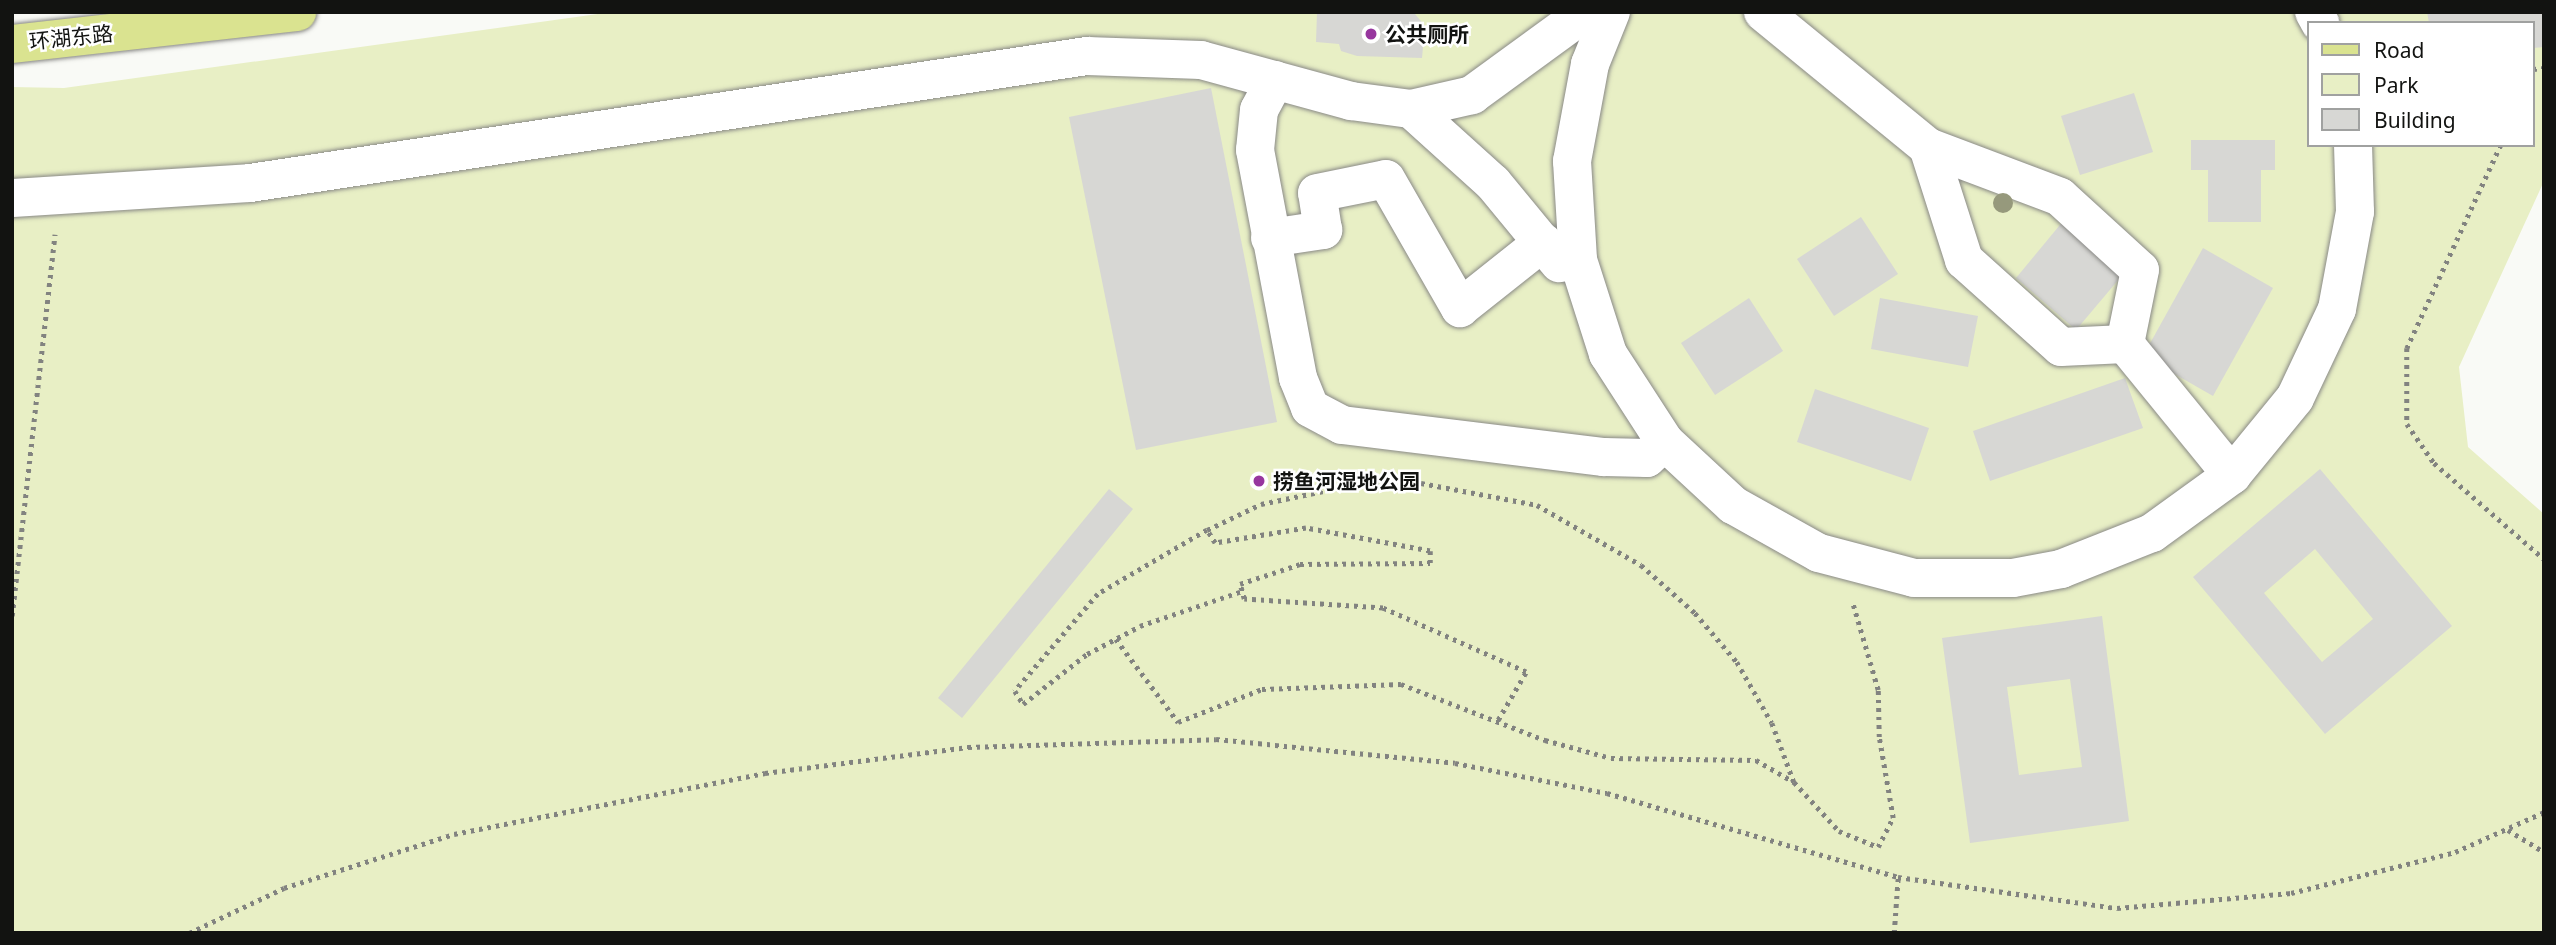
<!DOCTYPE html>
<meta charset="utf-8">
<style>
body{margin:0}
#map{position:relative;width:2556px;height:945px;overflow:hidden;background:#f9faf6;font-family:"Noto Sans","Noto Sans SC",sans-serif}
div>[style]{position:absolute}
.green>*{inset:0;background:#e8efc5}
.building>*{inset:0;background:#d7d7d4}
.path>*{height:4.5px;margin-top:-2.25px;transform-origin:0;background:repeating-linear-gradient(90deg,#828380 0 3.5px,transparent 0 8.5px)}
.roads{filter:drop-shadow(0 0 2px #898986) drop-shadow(0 0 2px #898986)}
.minor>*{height:38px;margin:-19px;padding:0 19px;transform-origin:19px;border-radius:19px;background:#fff}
.major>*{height:38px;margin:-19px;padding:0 19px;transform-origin:19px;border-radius:19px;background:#dae390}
.trees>*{width:20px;height:20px;margin:-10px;border-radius:50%;background:#96997c}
.dots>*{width:19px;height:19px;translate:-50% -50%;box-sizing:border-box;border:4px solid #fff;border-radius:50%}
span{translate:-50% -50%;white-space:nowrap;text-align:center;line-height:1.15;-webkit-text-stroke:5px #fff;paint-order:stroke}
.poi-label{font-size:21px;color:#121311;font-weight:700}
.left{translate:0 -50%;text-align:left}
.street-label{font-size:21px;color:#121311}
.frame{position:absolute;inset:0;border:14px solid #121311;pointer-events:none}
.legend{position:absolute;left:2307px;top:21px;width:228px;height:126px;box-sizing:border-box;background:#fff;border:2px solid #a0a1a0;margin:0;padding:9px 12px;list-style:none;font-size:21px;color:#121311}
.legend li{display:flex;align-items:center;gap:14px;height:35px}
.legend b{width:35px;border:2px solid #a0a1a0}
</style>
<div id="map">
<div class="green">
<i style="clip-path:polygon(evenodd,612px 12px,2544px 12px,2544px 181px,2459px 367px,2468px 447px,2544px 514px,2544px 933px,12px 933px,12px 87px,64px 88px,612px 12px,2309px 23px,2533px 23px,2533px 145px,2309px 145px,2309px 23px)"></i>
</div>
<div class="building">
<i style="clip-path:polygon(1317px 12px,1415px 14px,1425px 26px,1422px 58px,1357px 56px,1341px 51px,1339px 44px,1316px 42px)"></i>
<i style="clip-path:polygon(2427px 12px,2544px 12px,2544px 47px,2533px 48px,2533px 23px,2429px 23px)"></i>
<i style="clip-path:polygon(1211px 88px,1277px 422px,1136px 450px,1069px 117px)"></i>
<i style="clip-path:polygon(2134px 93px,2153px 152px,2080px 175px,2061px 116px)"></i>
<i style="clip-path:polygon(2191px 140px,2275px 140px,2275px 170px,2261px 170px,2261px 222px,2208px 222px,2208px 170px,2191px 170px)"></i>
<i style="clip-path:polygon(1861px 217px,1898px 274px,1834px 316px,1797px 259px)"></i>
<i style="clip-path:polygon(2064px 220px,2125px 272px,2076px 330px,2016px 278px)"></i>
<i style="clip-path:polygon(2203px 248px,2273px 288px,2213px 396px,2143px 356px)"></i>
<i style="clip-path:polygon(1749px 298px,1783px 351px,1715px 395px,1681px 343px)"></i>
<i style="clip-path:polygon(1880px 298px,1978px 316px,1968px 367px,1871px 349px)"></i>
<i style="clip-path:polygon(2125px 378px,2143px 428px,1990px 481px,1973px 431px)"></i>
<i style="clip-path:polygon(1815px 389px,1929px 428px,1911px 481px,1797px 442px)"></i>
<i style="clip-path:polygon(evenodd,2320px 469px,2452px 626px,2325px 734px,2193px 577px,2320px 469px,2315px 549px,2373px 619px,2322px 662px,2264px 593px,2315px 549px)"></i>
<i style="clip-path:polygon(1109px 489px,1133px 509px,962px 718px,938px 698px)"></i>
<i style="clip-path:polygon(evenodd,2102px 616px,2129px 821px,1970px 843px,1942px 638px,2102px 616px,2070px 679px,2082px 767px,2019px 775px,2007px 687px,2070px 679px)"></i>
</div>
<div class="path">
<i style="left:2533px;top:69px;width:11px;rotate:-5deg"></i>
<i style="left:2501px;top:145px;width:224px;rotate:114.8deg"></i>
<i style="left:2407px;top:348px;width:76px;rotate:90deg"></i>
<i style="left:2407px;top:424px;width:47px;rotate:55.3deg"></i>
<i style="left:2434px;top:463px;width:146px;rotate:41.1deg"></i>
<i style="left:1207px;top:530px;width:126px;rotate:149.6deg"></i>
<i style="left:1098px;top:594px;width:128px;rotate:130.6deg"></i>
<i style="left:1015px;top:691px;width:15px;rotate:58deg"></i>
<i style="left:1023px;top:704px;width:81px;rotate:-38deg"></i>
<i style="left:1087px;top:654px;width:60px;rotate:-27.8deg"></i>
<i style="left:1140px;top:626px;width:108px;rotate:-18.9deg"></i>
<i style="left:12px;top:616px;width:384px;rotate:-83.6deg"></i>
<i style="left:1116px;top:639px;width:104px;rotate:53.2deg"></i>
<i style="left:1178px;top:722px;width:90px;rotate:-21.4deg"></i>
<i style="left:1262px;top:689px;width:139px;rotate:-2.1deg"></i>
<i style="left:1401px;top:684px;width:155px;rotate:21.3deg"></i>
<i style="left:1545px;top:740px;width:68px;rotate:15.3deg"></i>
<i style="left:1611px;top:758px;width:145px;rotate:0.8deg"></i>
<i style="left:1756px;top:760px;width:44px;rotate:30.1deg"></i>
<i style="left:1794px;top:782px;width:67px;rotate:47.4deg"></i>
<i style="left:1839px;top:831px;width:42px;rotate:22.3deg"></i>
<i style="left:1878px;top:847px;width:33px;rotate:-63deg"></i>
<i style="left:1893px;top:818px;width:82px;rotate:-99.8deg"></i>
<i style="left:1879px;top:737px;width:47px;rotate:-91.2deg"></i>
<i style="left:1878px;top:690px;width:93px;rotate:-106.3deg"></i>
<i style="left:1498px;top:720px;width:56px;rotate:-59.7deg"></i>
<i style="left:1526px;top:672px;width:157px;rotate:-155.9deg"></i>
<i style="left:1383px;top:608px;width:139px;rotate:-176.3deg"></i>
<i style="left:1244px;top:599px;width:16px;rotate:-105deg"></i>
<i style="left:1240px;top:584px;width:63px;rotate:-18.4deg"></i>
<i style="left:1300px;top:564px;width:130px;rotate:-0.4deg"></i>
<i style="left:1430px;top:563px;width:12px;rotate:-90deg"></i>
<i style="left:1430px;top:551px;width:126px;rotate:-169.5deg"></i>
<i style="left:1306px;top:528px;width:92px;rotate:170.6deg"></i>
<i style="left:1215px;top:543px;width:15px;rotate:-122deg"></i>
<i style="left:1207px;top:530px;width:60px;rotate:-25.7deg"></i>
<i style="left:1261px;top:504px;width:108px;rotate:-11.7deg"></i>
<i style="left:1367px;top:482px;width:54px;rotate:1.1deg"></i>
<i style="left:1421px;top:483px;width:118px;rotate:10.7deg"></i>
<i style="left:1537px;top:505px;width:120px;rotate:30deg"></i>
<i style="left:1641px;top:565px;width:72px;rotate:41.6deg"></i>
<i style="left:1695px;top:613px;width:65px;rotate:49.4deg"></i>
<i style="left:1737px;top:662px;width:70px;rotate:60.2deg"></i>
<i style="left:1772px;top:723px;width:63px;rotate:69.6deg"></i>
<i style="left:2508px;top:830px;width:42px;rotate:31.4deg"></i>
<i style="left:189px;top:933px;width:105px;rotate:-25.3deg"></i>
<i style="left:284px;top:888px;width:178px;rotate:-17.6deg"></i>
<i style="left:454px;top:834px;width:317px;rotate:-11.1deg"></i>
<i style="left:765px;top:773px;width:205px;rotate:-7.3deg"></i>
<i style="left:968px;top:747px;width:248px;rotate:-1.8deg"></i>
<i style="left:1216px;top:739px;width:240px;rotate:5.7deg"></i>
<i style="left:1455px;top:763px;width:155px;rotate:11.2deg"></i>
<i style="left:1607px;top:793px;width:303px;rotate:16.1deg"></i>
<i style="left:1898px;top:877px;width:221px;rotate:8.1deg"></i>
<i style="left:2117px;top:908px;width:175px;rotate:-4.9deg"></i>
<i style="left:2291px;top:893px;width:169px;rotate:-14deg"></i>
<i style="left:2455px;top:852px;width:98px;rotate:-24.2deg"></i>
<i style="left:1894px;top:933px;width:56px;rotate:-85.9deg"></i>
</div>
<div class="roads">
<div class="minor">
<i style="left:1611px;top:12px;width:56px;rotate:112deg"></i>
<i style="left:1590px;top:64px;width:99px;rotate:100.5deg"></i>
<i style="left:1572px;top:161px;width:99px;rotate:86.5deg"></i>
<i style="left:1578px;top:260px;width:99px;rotate:72.3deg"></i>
<i style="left:1608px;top:354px;width:105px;rotate:57.1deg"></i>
<i style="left:1665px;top:442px;width:93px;rotate:42.8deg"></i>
<i style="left:1733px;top:505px;width:98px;rotate:29.2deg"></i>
<i style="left:1819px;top:553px;width:98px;rotate:14.7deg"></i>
<i style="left:1914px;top:578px;width:99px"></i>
<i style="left:2013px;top:578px;width:49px;rotate:-10.6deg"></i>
<i style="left:2061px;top:569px;width:98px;rotate:-21.6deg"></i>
<i style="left:2152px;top:533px;width:99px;rotate:-35.9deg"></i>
<i style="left:2232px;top:475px;width:99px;rotate:-50.7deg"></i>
<i style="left:2295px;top:398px;width:98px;rotate:-64.7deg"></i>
<i style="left:2337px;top:309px;width:99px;rotate:-79.5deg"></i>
<i style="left:2355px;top:212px;width:67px;rotate:-91.7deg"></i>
<i style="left:1763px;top:12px;width:213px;rotate:39.3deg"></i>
<i style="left:1928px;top:147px;width:141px;rotate:20.7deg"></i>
<i style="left:2060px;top:197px;width:108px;rotate:42.4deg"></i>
<i style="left:2140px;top:270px;width:76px;rotate:101.5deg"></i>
<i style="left:2314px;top:12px;width:13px;rotate:61deg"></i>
<i style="left:1275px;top:80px;width:34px;rotate:118deg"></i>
<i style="left:1259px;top:110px;width:40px;rotate:95.7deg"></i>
<i style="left:1255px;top:150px;width:232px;rotate:79.3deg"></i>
<i style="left:1298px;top:378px;width:32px;rotate:68deg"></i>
<i style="left:1310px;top:408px;width:36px;rotate:28deg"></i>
<i style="left:1342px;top:425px;width:264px;rotate:7deg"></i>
<i style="left:1604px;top:457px;width:43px;rotate:1.3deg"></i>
<i style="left:1647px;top:458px;width:24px;rotate:-42deg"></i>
<i style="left:1411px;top:109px;width:110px;rotate:42.1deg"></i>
<i style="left:1493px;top:183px;width:104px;rotate:50.5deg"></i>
<i style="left:1928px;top:147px;width:119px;rotate:72.3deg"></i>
<i style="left:1964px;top:260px;width:130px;rotate:41.9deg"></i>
<i style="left:2061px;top:347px;width:64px;rotate:-2.7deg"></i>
<i style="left:2125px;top:344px;width:169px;rotate:50.8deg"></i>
<i style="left:12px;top:198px;width:238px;rotate:-3.6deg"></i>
<i style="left:250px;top:183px;width:847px;rotate:-8.63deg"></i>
<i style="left:1087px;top:56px;width:114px;rotate:2deg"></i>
<i style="left:1201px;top:60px;width:156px;rotate:15.3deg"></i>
<i style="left:1351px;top:101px;width:61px;rotate:7.6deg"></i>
<i style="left:1411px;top:109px;width:63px;rotate:-12.9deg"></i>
<i style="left:1472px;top:95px;width:141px;rotate:-36.1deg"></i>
<i style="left:1270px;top:238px;width:54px;rotate:-8.6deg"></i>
<i style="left:1323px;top:230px;width:37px;rotate:-99deg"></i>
<i style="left:1317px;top:193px;width:70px;rotate:-11.5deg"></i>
<i style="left:1386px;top:179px;width:149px;rotate:60.2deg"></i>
<i style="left:1460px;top:308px;width:106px;rotate:-38.5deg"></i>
</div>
<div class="major">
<i style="left:12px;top:44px;width:287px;rotate:-6.4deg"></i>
</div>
</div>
<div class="trees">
<i style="left:2003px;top:203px"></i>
</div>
<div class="dots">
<i style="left:1371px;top:34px;background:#97369e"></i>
<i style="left:1259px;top:481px;background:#97369e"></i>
</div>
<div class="poi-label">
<span class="left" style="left:1385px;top:34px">公共厕所</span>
<span class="left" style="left:1273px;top:481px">捞鱼河湿地公园</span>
</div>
<div class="street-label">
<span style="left:71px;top:37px;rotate:-6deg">环湖东路</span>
</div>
<div class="frame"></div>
<ul class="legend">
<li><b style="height:9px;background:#dae390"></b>Road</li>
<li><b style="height:19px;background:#e8efc5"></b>Park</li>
<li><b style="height:19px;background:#d7d7d4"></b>Building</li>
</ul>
</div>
